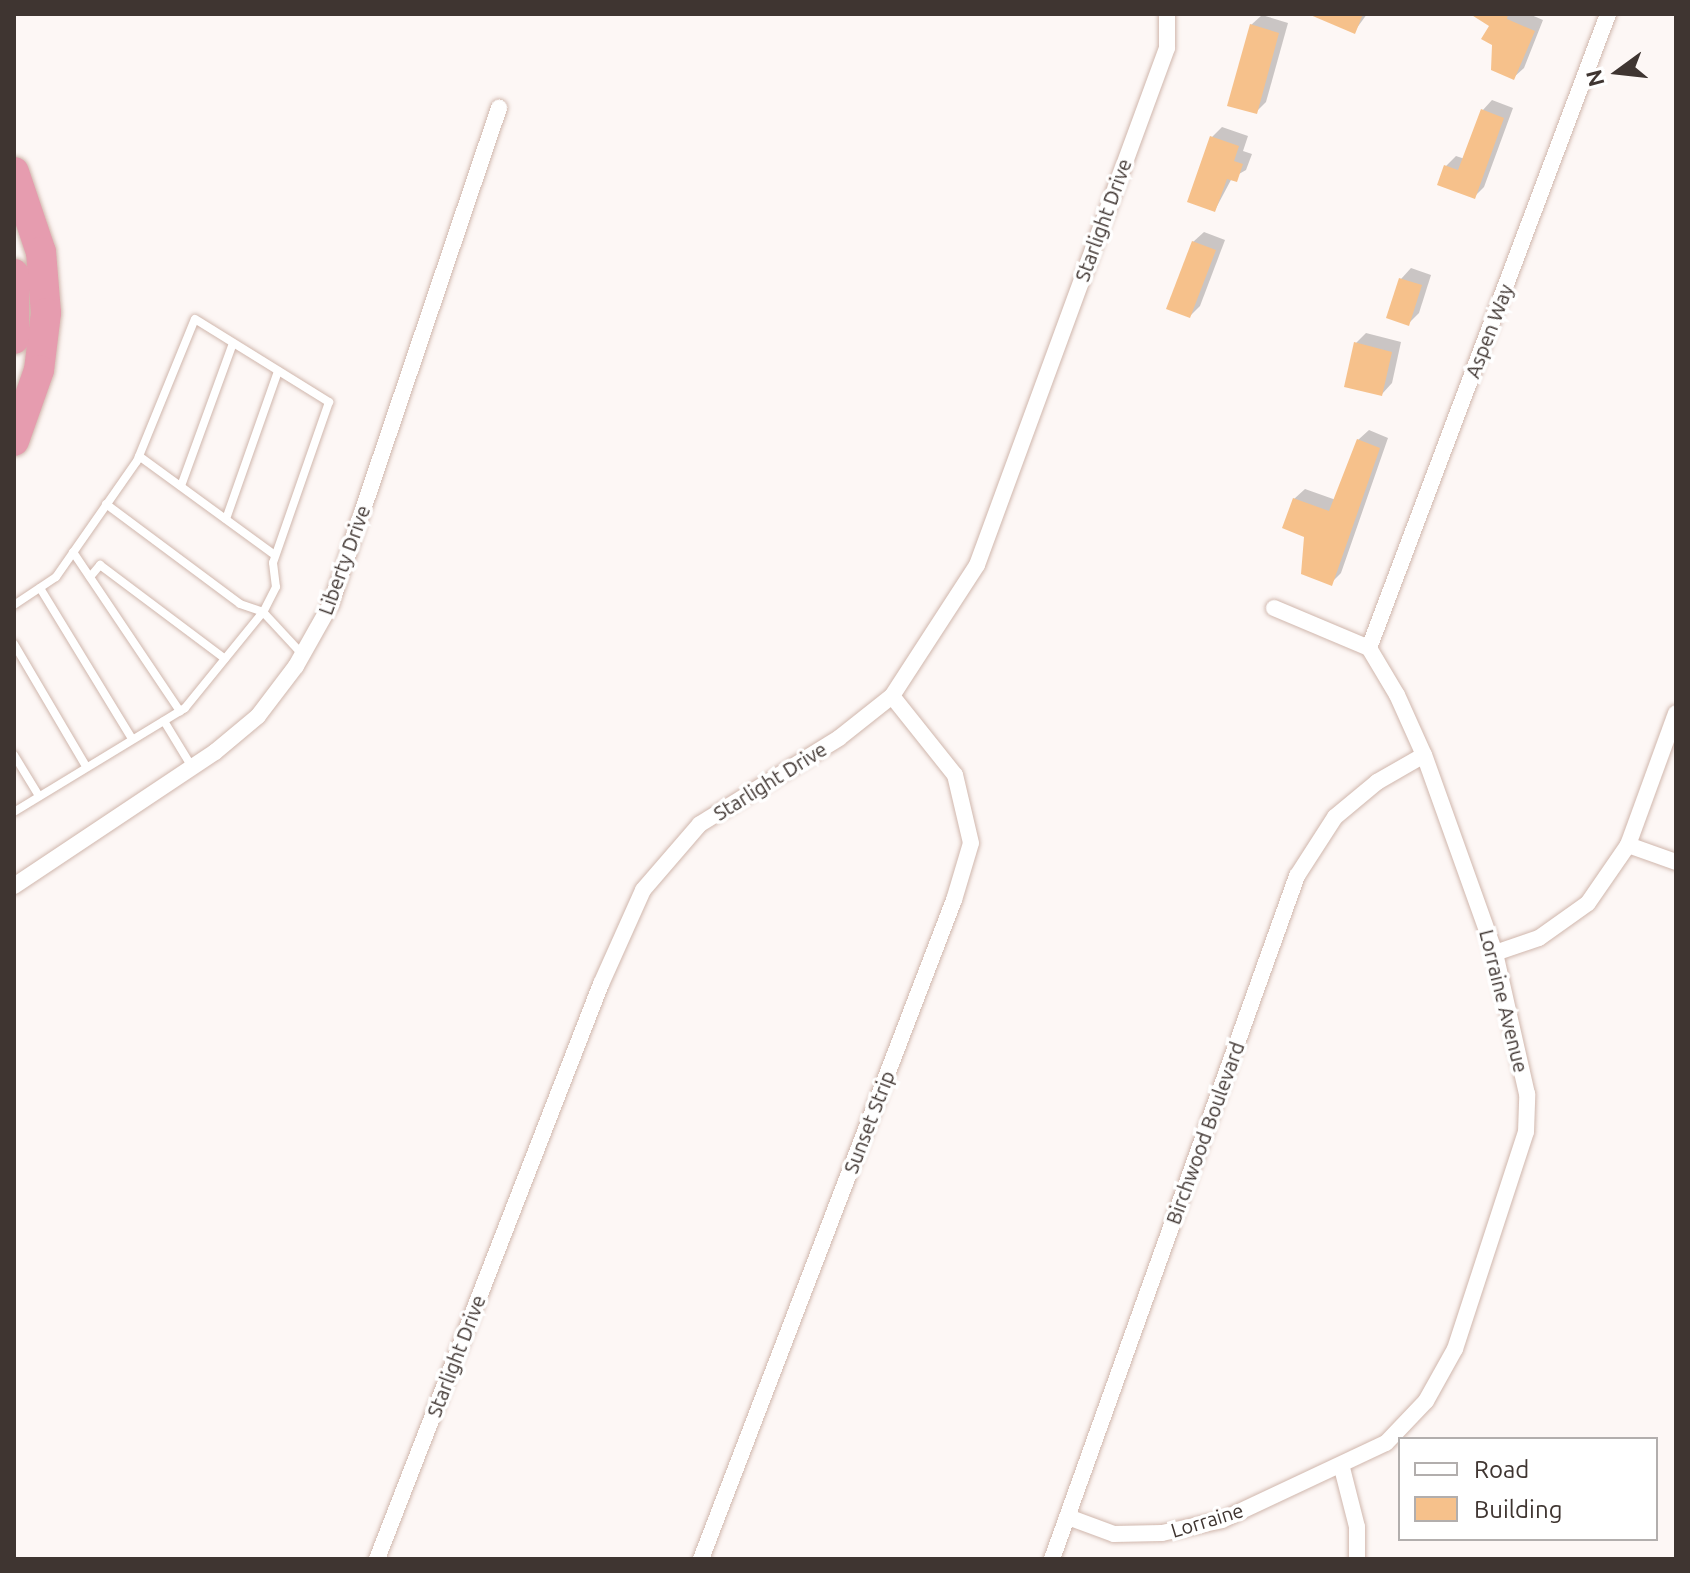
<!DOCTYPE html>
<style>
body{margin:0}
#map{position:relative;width:1690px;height:1573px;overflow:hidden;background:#fdf7f5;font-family:Ubuntu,sans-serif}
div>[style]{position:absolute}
.shadow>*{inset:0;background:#0003}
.building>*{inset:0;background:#f6c18b}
.roads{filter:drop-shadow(0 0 2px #d0b7ad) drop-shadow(0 0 2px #d0b7ad)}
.lane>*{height:8px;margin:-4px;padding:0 4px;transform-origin:4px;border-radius:4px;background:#fff}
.street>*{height:16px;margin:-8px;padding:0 8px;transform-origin:8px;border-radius:8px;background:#fff}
.highway>*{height:30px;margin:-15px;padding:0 15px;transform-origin:15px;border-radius:15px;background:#e69caf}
span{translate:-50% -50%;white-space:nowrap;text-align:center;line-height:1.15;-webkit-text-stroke:7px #fff;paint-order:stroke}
.street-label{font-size:20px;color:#3f3531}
.frame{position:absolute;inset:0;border:16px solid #3f3531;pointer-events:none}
.legend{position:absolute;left:1398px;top:1437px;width:260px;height:104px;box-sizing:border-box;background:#fff;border:2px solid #b2aead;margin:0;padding:10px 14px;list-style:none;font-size:24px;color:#3f3531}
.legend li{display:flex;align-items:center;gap:16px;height:40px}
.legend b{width:40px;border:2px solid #b2aead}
.north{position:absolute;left:1578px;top:32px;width:80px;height:80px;-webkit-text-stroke:6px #fff;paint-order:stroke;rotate:255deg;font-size:22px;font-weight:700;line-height:32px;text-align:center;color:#3f3531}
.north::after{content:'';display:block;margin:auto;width:28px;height:36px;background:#3f3531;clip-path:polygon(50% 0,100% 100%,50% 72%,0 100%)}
</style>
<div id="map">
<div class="shadow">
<i style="clip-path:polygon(1329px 14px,1367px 14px,1354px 32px)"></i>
<i style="clip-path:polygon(1474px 14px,1529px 14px,1543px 20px,1524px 68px,1513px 78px,1492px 25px)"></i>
<i style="clip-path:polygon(1262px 15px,1288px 23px,1266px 102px,1256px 112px,1251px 25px)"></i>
<i style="clip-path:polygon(1492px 100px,1513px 108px,1484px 187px,1474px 197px,1446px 166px,1456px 156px,1465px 159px,1482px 111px)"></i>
<i style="clip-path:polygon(1222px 127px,1248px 136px,1243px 151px,1252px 154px,1246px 170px,1232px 178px,1215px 210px,1212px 137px)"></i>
<i style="clip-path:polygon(1204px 232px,1225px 240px,1200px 306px,1190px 316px,1193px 242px)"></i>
<i style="clip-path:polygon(1411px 268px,1431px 275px,1419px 313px,1408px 324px,1401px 279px)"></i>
<i style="clip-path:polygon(1366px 333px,1401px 342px,1392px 383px,1382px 394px,1356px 343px)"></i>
<i style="clip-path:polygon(1369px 430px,1388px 438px,1341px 573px,1331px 583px,1294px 499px,1305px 489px,1336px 500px,1358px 440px)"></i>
</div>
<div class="building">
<i style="clip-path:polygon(1308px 14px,1363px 14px,1355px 34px)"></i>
<i style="clip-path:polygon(1470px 14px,1508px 14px,1507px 19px,1535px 31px,1514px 80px,1491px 70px,1492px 45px,1481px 39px,1489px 26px)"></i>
<i style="clip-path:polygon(1250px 24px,1279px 33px,1257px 114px,1227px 106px)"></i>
<i style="clip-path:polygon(1481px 109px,1504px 118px,1475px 199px,1437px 185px,1444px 165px,1458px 170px)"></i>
<i style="clip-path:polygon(1210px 136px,1239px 146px,1234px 161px,1243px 164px,1237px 182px,1227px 179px,1215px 212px,1187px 202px)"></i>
<i style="clip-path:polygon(1192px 241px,1216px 250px,1190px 318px,1166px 309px)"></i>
<i style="clip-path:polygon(1399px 278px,1422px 285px,1409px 326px,1386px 318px)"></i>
<i style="clip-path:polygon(1354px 342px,1392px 352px,1382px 396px,1344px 387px)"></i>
<i style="clip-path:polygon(1357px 439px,1380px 448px,1332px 586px,1301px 574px,1304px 537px,1282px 528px,1293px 498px,1329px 511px)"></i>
</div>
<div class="roads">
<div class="lane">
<i style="left:139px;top:456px;width:168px;rotate:36.1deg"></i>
<i style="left:181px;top:486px;width:152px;rotate:-70deg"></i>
<i style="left:106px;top:504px;width:167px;rotate:36.7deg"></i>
<i style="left:240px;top:604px;width:24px;rotate:19deg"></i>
<i style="left:263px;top:612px;width:57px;rotate:47.1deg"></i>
<i style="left:226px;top:519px;width:157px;rotate:-70.6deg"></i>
<i style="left:73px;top:552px;width:192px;rotate:56.1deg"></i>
<i style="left:90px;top:577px;width:16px;rotate:-50deg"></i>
<i style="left:100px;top:565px;width:156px;rotate:36.9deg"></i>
<i style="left:40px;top:588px;width:177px;rotate:58.6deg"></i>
<i style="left:14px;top:605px;width:50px;rotate:-33.7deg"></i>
<i style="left:56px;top:577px;width:141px;rotate:-55.1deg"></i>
<i style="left:137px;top:461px;width:153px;rotate:-67.8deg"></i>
<i style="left:195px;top:319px;width:158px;rotate:31.8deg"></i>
<i style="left:329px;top:402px;width:170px;rotate:109.2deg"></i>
<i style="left:273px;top:563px;width:24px;rotate:83deg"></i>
<i style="left:276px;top:587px;width:28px;rotate:117deg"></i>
<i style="left:263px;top:612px;width:124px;rotate:129.1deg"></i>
<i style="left:185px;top:708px;width:200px;rotate:148.7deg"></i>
<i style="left:14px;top:644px;width:142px;rotate:59.5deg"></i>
<i style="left:164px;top:721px;width:54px;rotate:58.7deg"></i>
<i style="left:14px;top:755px;width:48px;rotate:58.6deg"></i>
</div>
<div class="street">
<i style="left:1369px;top:648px;width:678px;rotate:-69.34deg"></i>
<i style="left:1628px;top:845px;width:51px;rotate:19.5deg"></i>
<i style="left:14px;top:886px;width:242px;rotate:-33.7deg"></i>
<i style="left:215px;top:752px;width:56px;rotate:-39.9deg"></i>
<i style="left:258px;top:716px;width:63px;rotate:-52.8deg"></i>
<i style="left:296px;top:666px;width:71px;rotate:-60.6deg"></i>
<i style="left:331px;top:604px;width:524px;rotate:-71.29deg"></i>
<i style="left:1495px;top:953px;width:46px;rotate:-18.8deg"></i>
<i style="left:1539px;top:938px;width:60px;rotate:-35.5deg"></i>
<i style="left:1588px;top:903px;width:70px;rotate:-55.4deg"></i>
<i style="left:1628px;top:845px;width:140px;rotate:-70deg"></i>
<i style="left:1342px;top:1468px;width:61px;rotate:75.7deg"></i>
<i style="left:1357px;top:1527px;width:32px;rotate:90deg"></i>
<i style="left:1068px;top:1517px;width:49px;rotate:20.3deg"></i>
<i style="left:1114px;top:1534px;width:48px;rotate:-1.2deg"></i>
<i style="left:1162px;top:1533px;width:61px;rotate:-12.2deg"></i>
<i style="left:1222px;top:1520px;width:181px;rotate:-25.2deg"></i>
<i style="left:1386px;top:1443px;width:58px;rotate:-46.4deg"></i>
<i style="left:1426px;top:1401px;width:60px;rotate:-60.9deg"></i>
<i style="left:1455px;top:1349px;width:228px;rotate:-71.9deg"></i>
<i style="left:1526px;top:1132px;width:38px;rotate:-88deg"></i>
<i style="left:1527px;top:1094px;width:145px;rotate:-102.8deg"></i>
<i style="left:1495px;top:953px;width:210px;rotate:-109.7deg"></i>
<i style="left:1424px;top:755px;width:66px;rotate:-114.2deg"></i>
<i style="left:1397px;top:695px;width:55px;rotate:-120.8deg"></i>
<i style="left:1369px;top:648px;width:103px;rotate:-157.2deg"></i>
<i style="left:377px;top:1559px;width:617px;rotate:-68.72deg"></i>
<i style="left:601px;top:984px;width:103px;rotate:-65.9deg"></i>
<i style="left:643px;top:890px;width:87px;rotate:-49.2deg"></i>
<i style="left:700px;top:824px;width:163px;rotate:-31.7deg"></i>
<i style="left:839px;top:738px;width:68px;rotate:-38.4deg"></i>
<i style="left:892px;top:696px;width:156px;rotate:-57deg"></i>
<i style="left:977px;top:565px;width:551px;rotate:-69.82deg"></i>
<i style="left:1167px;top:48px;width:34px;rotate:-90deg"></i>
<i style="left:701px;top:1559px;width:706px;rotate:-69deg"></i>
<i style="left:954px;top:900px;width:59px;rotate:-73.4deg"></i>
<i style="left:971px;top:843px;width:70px;rotate:-103.2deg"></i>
<i style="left:955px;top:775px;width:101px;rotate:-128.6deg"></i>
<i style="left:1052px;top:1559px;width:726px;rotate:-70.27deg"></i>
<i style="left:1297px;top:876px;width:70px;rotate:-57.2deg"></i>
<i style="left:1335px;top:817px;width:55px;rotate:-39.8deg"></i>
<i style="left:1377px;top:782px;width:54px;rotate:-29.9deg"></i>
</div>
<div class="highway">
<i style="left:14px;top:172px;width:84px;rotate:71.4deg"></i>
<i style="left:41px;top:252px;width:61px;rotate:85.3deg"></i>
<i style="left:46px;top:313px;width:57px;rotate:97deg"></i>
<i style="left:39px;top:370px;width:75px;rotate:109.4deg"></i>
<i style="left:14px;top:274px;width:65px;rotate:90deg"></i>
</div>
</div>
<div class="street-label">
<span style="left:1103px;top:220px;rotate:-70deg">Starlight Drive</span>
<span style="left:1489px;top:331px;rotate:-69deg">Aspen Way</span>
<span style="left:344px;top:560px;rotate:-70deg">Liberty Drive</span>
<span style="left:770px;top:781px;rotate:-32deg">Starlight Drive</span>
<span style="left:1504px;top:1001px;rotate:76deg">Lorraine Avenue</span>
<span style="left:869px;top:1122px;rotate:-69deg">Sunset Strip</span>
<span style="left:1205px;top:1133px;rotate:-70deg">Birchwood Boulevard</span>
<span style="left:456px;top:1356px;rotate:-69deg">Starlight Drive</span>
<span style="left:1207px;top:1520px;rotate:-17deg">Lorraine</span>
</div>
<div class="frame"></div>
<ul class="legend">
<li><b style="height:10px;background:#fff"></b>Road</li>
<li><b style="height:22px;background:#f6c18b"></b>Building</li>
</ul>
<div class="north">N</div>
</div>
